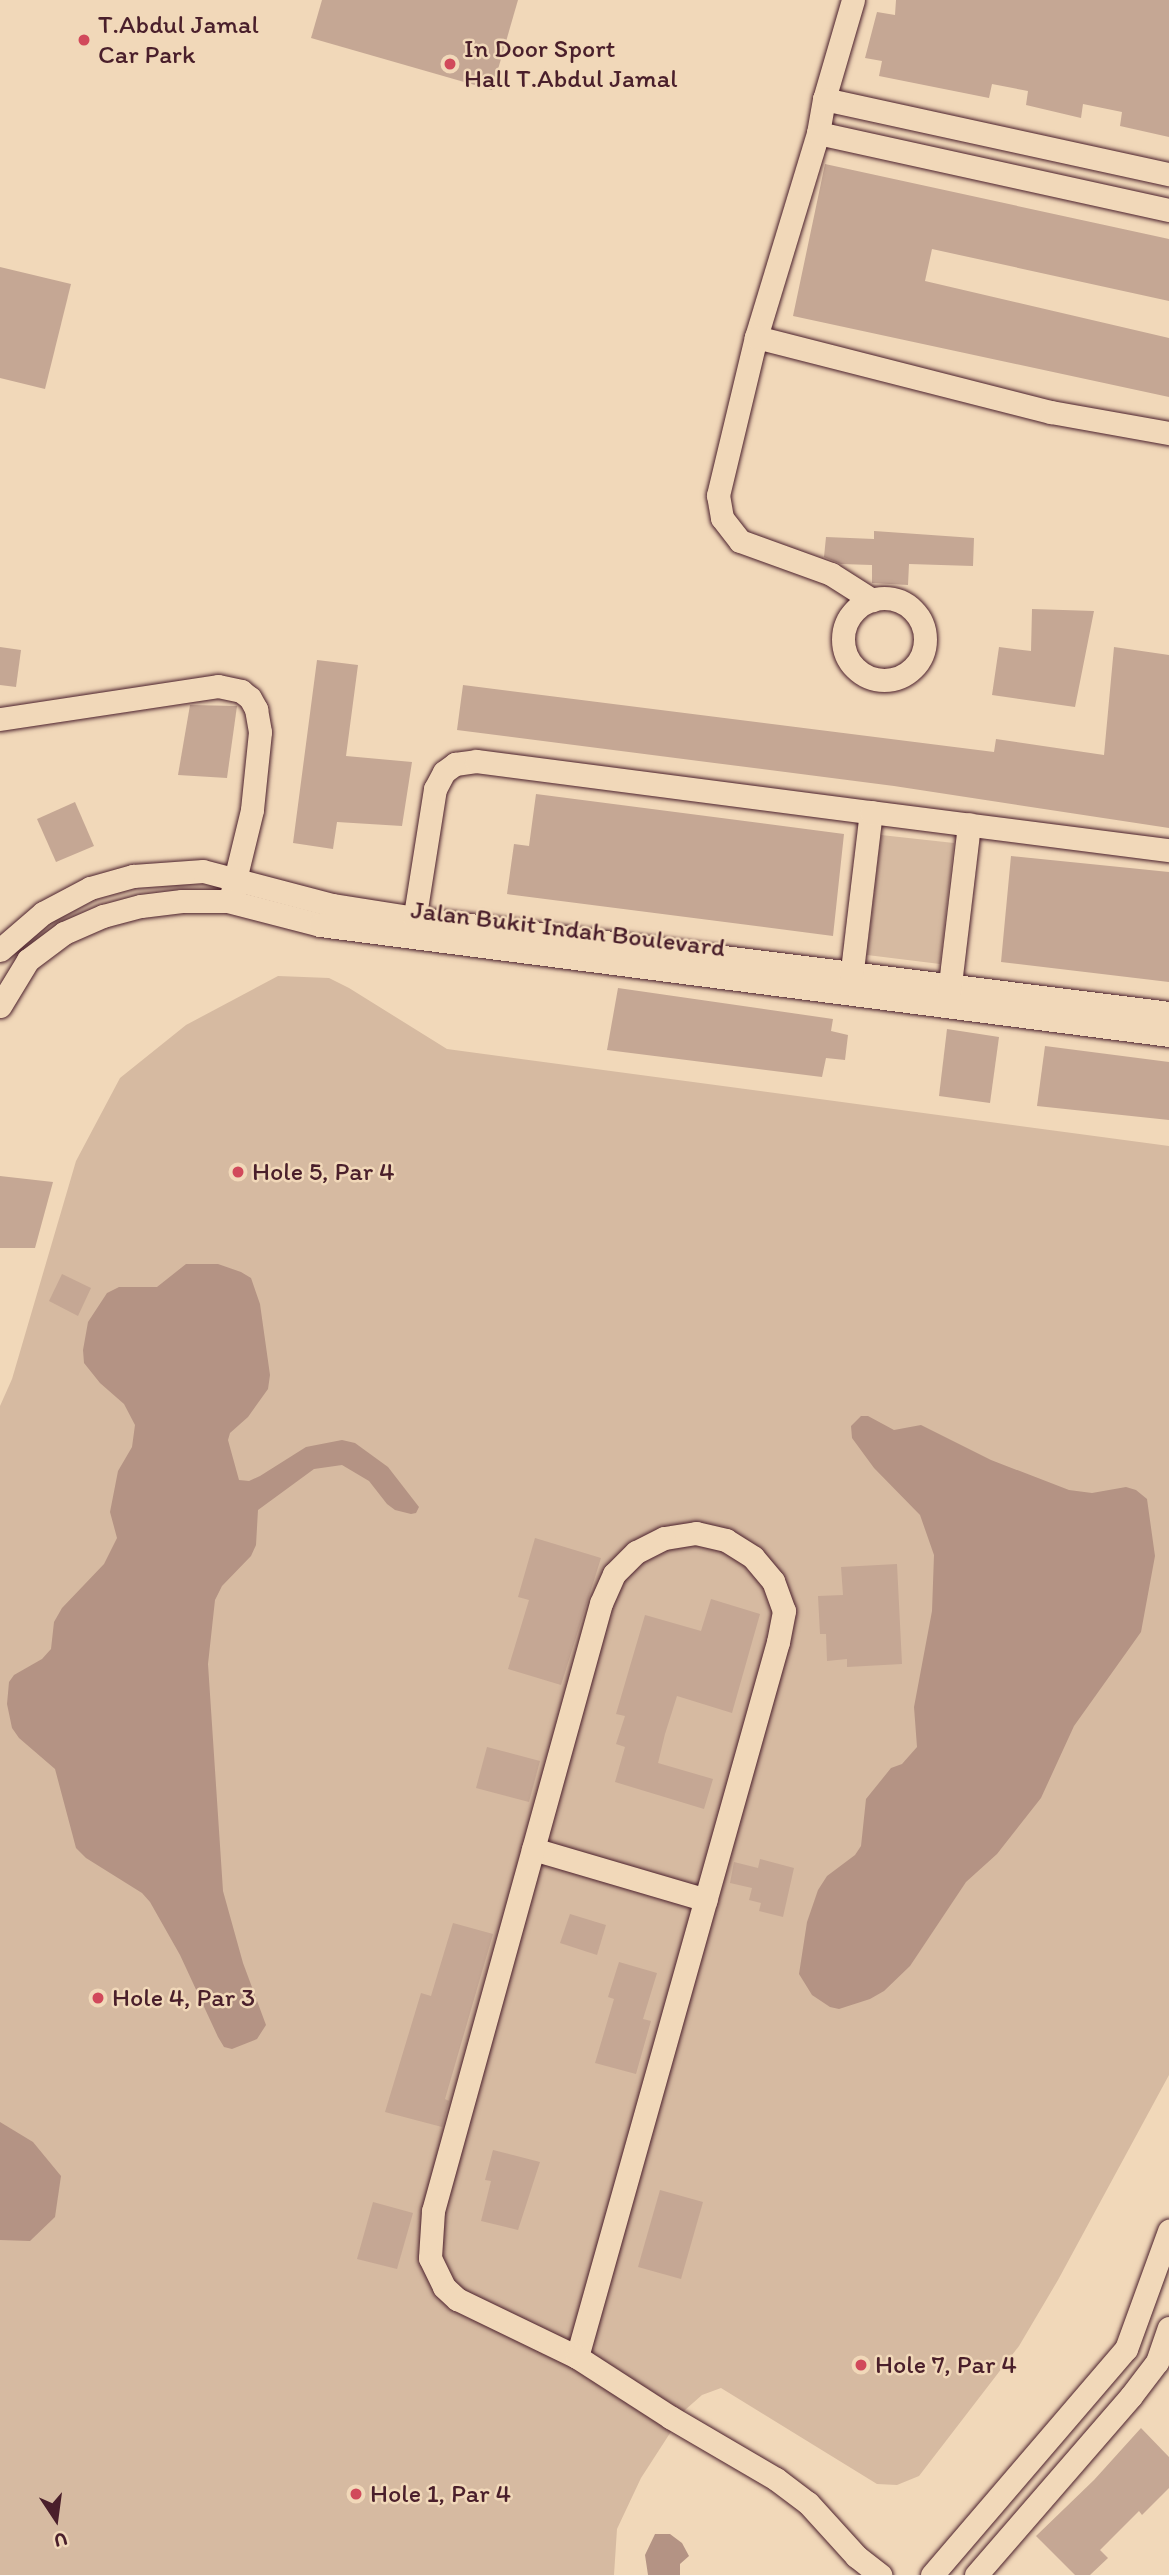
<!DOCTYPE html>
<style>
body{margin:0}
#map{position:relative;width:1169px;height:2575px;overflow:hidden;background:#f1d8b9;font-family:Itim,sans-serif}
div>[style]{position:absolute}
.green>*{inset:0;background:#d6baa1}
.water>*{inset:0;background:#b49384}
.building>*{inset:0;background:#c5a794}
.roads{filter:drop-shadow(0 0 2px #4a1f2b) drop-shadow(0 0 2px #4a1f2b)}
.minor>*{height:23px;margin:-11.5px;padding:0 11.5px;transform-origin:11.5px;border-radius:11.5px;background:#f1d8b9}
.minor>.ring{margin:-11.5px;padding:0;box-sizing:content-box;background:none;border:23px solid #f1d8b9;border-radius:50%}
.dots>*{width:19px;height:19px;translate:-50% -50%;box-sizing:border-box;border:4px solid #f1d8b9;border-radius:50%}
span{translate:-50% -50%;white-space:nowrap;text-align:center;line-height:1.15;-webkit-text-stroke:5px #f1d8b9;paint-order:stroke}
.poi-label{font-size:26px;color:#4a1f2b}
.left{translate:0 -50%;text-align:left}
.street-label{font-size:26px;color:#4a1f2b}
.north{position:absolute;left:21px;top:2484px;width:70px;height:70px;-webkit-text-stroke:5px #f1d8b9;paint-order:stroke;rotate:167deg;font-size:19px;font-weight:700;line-height:28px;text-align:center;color:#4a1f2b}
.north::after{content:'';display:block;margin:auto;width:24px;height:32px;background:#4a1f2b;clip-path:polygon(50% 0,100% 100%,50% 72%,0 100%)}
</style>
<div id="map">
<div class="green">
<i style="clip-path:polygon(881px 835px,954px 843px,940px 964px,867px 955px)"></i>
<i style="clip-path:polygon(278px 976px,329px 978px,349px 988px,447px 1049px,1169px 1146px,1169px 2075px,1058px 2280px,1019px 2346px,919px 2476px,897px 2485px,877px 2484px,721px 2388px,702px 2395px,685px 2410px,641px 2478px,617px 2529px,614px 2575px,0 2575px,0 1406px,12px 1379px,76px 1161px,120px 1078px,186px 1025px)"></i>
</div>
<div class="water">
<i style="clip-path:polygon(186px 1264px,218px 1264px,241px 1272px,251px 1278px,260px 1304px,270px 1375px,268px 1389px,248px 1417px,230px 1433px,228px 1440px,239px 1480px,249px 1481px,260px 1476px,306px 1447px,342px 1440px,355px 1443px,388px 1467px,419px 1507px,416px 1513px,411px 1514px,395px 1510px,387px 1504px,369px 1481px,342px 1465px,314px 1469px,258px 1510px,256px 1545px,251px 1556px,222px 1586px,215px 1600px,208px 1664px,223px 1891px,243px 1963px,266px 2025px,257px 2039px,232px 2049px,224px 2047px,218px 2037px,180px 1955px,150px 1902px,142px 1893px,86px 1858px,76px 1848px,55px 1769px,19px 1738px,12px 1728px,7px 1704px,9px 1682px,14px 1675px,42px 1659px,51px 1649px,54px 1622px,62px 1608px,104px 1564px,117px 1538px,110px 1512px,118px 1471px,132px 1447px,135px 1425px,124px 1404px,100px 1383px,84px 1363px,83px 1350px,88px 1322px,107px 1293px,119px 1287px,157px 1287px)"></i>
<i style="clip-path:polygon(861px 1416px,868px 1416px,894px 1430px,921px 1425px,991px 1460px,1069px 1490px,1092px 1493px,1126px 1487px,1136px 1490px,1147px 1499px,1155px 1556px,1141px 1632px,1074px 1726px,1041px 1798px,997px 1854px,966px 1882px,910px 1966px,884px 1991px,870px 1999px,839px 2009px,830px 2007px,812px 1995px,799px 1974px,807px 1922px,818px 1890px,827px 1876px,855px 1855px,861px 1846px,866px 1799px,891px 1768px,902px 1764px,917px 1747px,914px 1707px,932px 1611px,934px 1555px,920px 1515px,874px 1468px,852px 1438px,851px 1426px)"></i>
<i style="clip-path:polygon(0 2122px,33px 2142px,61px 2176px,55px 2217px,30px 2241px,0 2240px)"></i>
<i style="clip-path:polygon(655px 2534px,670px 2534px,682px 2543px,689px 2556px,680px 2564px,680px 2575px,648px 2575px,645px 2555px)"></i>
</div>
<div class="building">
<i style="clip-path:polygon(322px 0,518px 0,492px 90px,311px 38px)"></i>
<i style="clip-path:polygon(896px 0,1169px 0,1169px 137px,1120px 126px,1122px 112px,1083px 104px,1081px 118px,1026px 105px,1028px 91px,992px 84px,989px 98px,879px 76px,882px 61px,865px 58px,877px 12px,895px 15px)"></i>
<i style="clip-path:polygon(825px 164px,1169px 239px,1169px 301px,932px 249px,925px 281px,1169px 338px,1169px 397px,793px 316px)"></i>
<i style="clip-path:polygon(0 267px,71px 284px,45px 389px,0 378px)"></i>
<i style="clip-path:polygon(874px 531px,974px 538px,973px 566px,909px 564px,908px 585px,872px 583px,872px 565px,841px 564px,824px 557px,826px 537px,874px 539px)"></i>
<i style="clip-path:polygon(1032px 609px,1094px 611px,1075px 707px,992px 695px,999px 647px,1031px 651px)"></i>
<i style="clip-path:polygon(0 647px,21px 650px,16px 687px,0 685px)"></i>
<i style="clip-path:polygon(1114px 647px,1169px 655px,1169px 828px,894px 786px,457px 730px,463px 685px,994px 752px,996px 739px,1104px 755px)"></i>
<i style="clip-path:polygon(317px 660px,358px 665px,346px 756px,412px 762px,402px 826px,337px 822px,333px 849px,293px 843px)"></i>
<i style="clip-path:polygon(190px 705px,237px 706px,227px 778px,178px 775px)"></i>
<i style="clip-path:polygon(536px 794px,844px 834px,833px 936px,507px 894px,514px 844px,529px 846px)"></i>
<i style="clip-path:polygon(75px 802px,94px 846px,56px 862px,37px 819px)"></i>
<i style="clip-path:polygon(1011px 856px,1169px 872px,1169px 982px,1001px 962px)"></i>
<i style="clip-path:polygon(618px 988px,833px 1019px,831px 1031px,848px 1035px,845px 1060px,826px 1058px,822px 1077px,607px 1050px)"></i>
<i style="clip-path:polygon(947px 1029px,999px 1037px,990px 1103px,939px 1096px)"></i>
<i style="clip-path:polygon(1045px 1046px,1169px 1062px,1169px 1120px,1037px 1106px)"></i>
<i style="clip-path:polygon(0 1176px,53px 1182px,35px 1248px,0 1248px)"></i>
<i style="clip-path:polygon(62px 1274px,91px 1288px,78px 1316px,49px 1301px)"></i>
<i style="clip-path:polygon(535px 1538px,601px 1558px,561px 1685px,508px 1669px,529px 1600px,518px 1597px)"></i>
<i style="clip-path:polygon(897px 1564px,902px 1664px,847px 1667px,847px 1659px,827px 1661px,826px 1634px,820px 1634px,818px 1596px,843px 1595px,841px 1567px)"></i>
<i style="clip-path:polygon(711px 1599px,760px 1614px,732px 1713px,677px 1696px,665px 1734px,658px 1763px,713px 1779px,704px 1809px,615px 1782px,625px 1747px,616px 1744px,625px 1716px,616px 1714px,645px 1615px,701px 1631px)"></i>
<i style="clip-path:polygon(487px 1747px,540px 1761px,529px 1802px,476px 1788px)"></i>
<i style="clip-path:polygon(760px 1859px,794px 1868px,783px 1917px,759px 1911px,761px 1903px,749px 1900px,752px 1888px,730px 1883px,734px 1862px,758px 1868px)"></i>
<i style="clip-path:polygon(570px 1914px,606px 1925px,597px 1955px,560px 1943px)"></i>
<i style="clip-path:polygon(453px 1923px,493px 1934px,445px 2099px,449px 2101px,442px 2127px,385px 2112px,421px 1993px,431px 1996px)"></i>
<i style="clip-path:polygon(619px 1962px,657px 1973px,643px 2019px,651px 2021px,636px 2074px,595px 2063px,614px 1999px,608px 1997px)"></i>
<i style="clip-path:polygon(493px 2150px,540px 2162px,518px 2230px,481px 2221px,491px 2181px,485px 2180px)"></i>
<i style="clip-path:polygon(660px 2190px,703px 2202px,681px 2279px,638px 2267px)"></i>
<i style="clip-path:polygon(373px 2202px,413px 2213px,397px 2269px,357px 2259px)"></i>
<i style="clip-path:polygon(1141px 2428px,1169px 2457px,1169px 2488px,1142px 2515px,1139px 2511px,1100px 2550px,1108px 2558px,1090px 2575px,1075px 2575px,1036px 2536px,1094px 2480px)"></i>
</div>
<div class="roads">
<div class="minor">
<i style="left:853px;top:0;width:103px;rotate:106.3deg"></i>
<i style="left:824px;top:99px;width:35px;rotate:100deg"></i>
<i style="left:818px;top:133px;width:213px;rotate:106.9deg"></i>
<i style="left:756px;top:337px;width:163px;rotate:103.5deg"></i>
<i style="left:718px;top:495px;width:23px;rotate:80deg"></i>
<i style="left:722px;top:518px;width:29px;rotate:52deg"></i>
<i style="left:740px;top:541px;width:97px;rotate:19.9deg"></i>
<i style="left:831px;top:574px;width:49px;rotate:32.4deg"></i>
<i style="left:824px;top:99px;width:353px;rotate:12.3deg"></i>
<i style="left:818px;top:133px;width:359px;rotate:12.4deg"></i>
<i style="left:756px;top:337px;width:304px;rotate:14.3deg"></i>
<i style="left:1051px;top:412px;width:120px;rotate:10.1deg"></i>
<i class="ring" style="left:843px;top:598px;width:59px;height:59px"></i>
<i style="left:0;top:719px;width:220px;rotate:-8.6deg"></i>
<i style="left:218px;top:686px;width:24px;rotate:12deg"></i>
<i style="left:241px;top:691px;width:11px;rotate:38deg"></i>
<i style="left:250px;top:698px;width:13px;rotate:61deg"></i>
<i style="left:256px;top:709px;width:23px;rotate:80deg"></i>
<i style="left:260px;top:732px;width:78px;rotate:95.9deg"></i>
<i style="left:252px;top:810px;width:84px;rotate:103.7deg"></i>
<i style="left:412px;top:934px;width:147px;rotate:-81deg"></i>
<i style="left:435px;top:789px;width:19px;rotate:-62deg"></i>
<i style="left:444px;top:772px;width:14px;rotate:-36deg"></i>
<i style="left:455px;top:764px;width:21px;rotate:-8deg"></i>
<i style="left:476px;top:761px;width:398px;rotate:7.4deg"></i>
<i style="left:0;top:950px;width:57px;rotate:-40.7deg"></i>
<i style="left:43px;top:913px;width:53px;rotate:-28deg"></i>
<i style="left:90px;top:888px;width:45px;rotate:-15.6deg"></i>
<i style="left:133px;top:876px;width:70px;rotate:-4.1deg"></i>
<i style="left:203px;top:871px;width:134px;rotate:14.7deg"></i>
<i style="left:333px;top:905px;width:82px;rotate:9.1deg"></i>
<i style="left:414px;top:918px;width:761px;rotate:7.17deg"></i>
<i style="left:850px;top:987px;width:176px;rotate:-83.2deg"></i>
<i style="left:871px;top:812px;width:300px;rotate:7.3deg"></i>
<i style="left:948px;top:1001px;width:178px;rotate:-83.2deg"></i>
<i style="left:0;top:1006px;width:54px;rotate:-58.7deg"></i>
<i style="left:28px;top:960px;width:45px;rotate:-36.9deg"></i>
<i style="left:64px;top:933px;width:43px;rotate:-23.6deg"></i>
<i style="left:103px;top:916px;width:39px;rotate:-15deg"></i>
<i style="left:141px;top:906px;width:41px;rotate:-7deg"></i>
<i style="left:182px;top:901px;width:46px"></i>
<i style="left:228px;top:901px;width:95px;rotate:14.6deg"></i>
<i style="left:320px;top:925px;width:856px;rotate:7.38deg"></i>
<i style="left:533px;top:1849px;width:180px;rotate:16.4deg"></i>
<i style="left:577px;top:2357px;width:743px;rotate:-74.3deg"></i>
<i style="left:778px;top:1642px;width:32px;rotate:-79deg"></i>
<i style="left:784px;top:1611px;width:32px;rotate:-110deg"></i>
<i style="left:773px;top:1581px;width:31px;rotate:-130deg"></i>
<i style="left:753px;top:1557px;width:32px;rotate:-148deg"></i>
<i style="left:726px;top:1540px;width:31px;rotate:-167deg"></i>
<i style="left:696px;top:1533px;width:32px;rotate:171deg"></i>
<i style="left:664px;top:1538px;width:31px;rotate:153deg"></i>
<i style="left:636px;top:1552px;width:31px;rotate:135deg"></i>
<i style="left:614px;top:1574px;width:32px;rotate:114deg"></i>
<i style="left:601px;top:1603px;width:631px;rotate:105.45deg"></i>
<i style="left:433px;top:2211px;width:47px;rotate:93.7deg"></i>
<i style="left:430px;top:2258px;width:32px;rotate:64deg"></i>
<i style="left:444px;top:2287px;width:18px;rotate:43deg"></i>
<i style="left:457px;top:2299px;width:133px;rotate:25.8deg"></i>
<i style="left:577px;top:2357px;width:111px;rotate:32.8deg"></i>
<i style="left:670px;top:2417px;width:123px;rotate:30.3deg"></i>
<i style="left:776px;top:2479px;width:40px;rotate:37deg"></i>
<i style="left:808px;top:2503px;width:72px;rotate:47.8deg"></i>
<i style="left:856px;top:2556px;width:31px;rotate:38deg"></i>
<i style="left:932px;top:2575px;width:298px;rotate:-49.4deg"></i>
<i style="left:1126px;top:2349px;width:126px;rotate:-70deg"></i>
<i style="left:976px;top:2575px;width:237px;rotate:-49.1deg"></i>
<i style="left:1131px;top:2396px;width:43px;rotate:-52.6deg"></i>
<i style="left:1157px;top:2362px;width:36px;rotate:-71deg"></i>
</div>
</div>
<div class="dots">
<i style="left:84px;top:40px;background:#d1495b"></i>
<i style="left:450px;top:64px;background:#d1495b"></i>
<i style="left:238px;top:1172px;background:#d1495b"></i>
<i style="left:98px;top:1998px;background:#d1495b"></i>
<i style="left:861px;top:2365px;background:#d1495b"></i>
<i style="left:356px;top:2494px;background:#d1495b"></i>
</div>
<div class="poi-label">
<span class="left" style="left:98px;top:40px">T.Abdul Jamal<br>Car Park</span>
<span class="left" style="left:464px;top:64px">In Door Sport<br>Hall T.Abdul Jamal</span>
<span class="left" style="left:252px;top:1172px">Hole 5, Par 4</span>
<span class="left" style="left:112px;top:1998px">Hole 4, Par 3</span>
<span class="left" style="left:875px;top:2365px">Hole 7, Par 4</span>
<span class="left" style="left:370px;top:2494px">Hole 1, Par 4</span>
</div>
<div class="street-label">
<span style="left:568px;top:929px;rotate:7deg">Jalan Bukit Indah Boulevard</span>
</div>
<div class="north">U</div>
</div>
